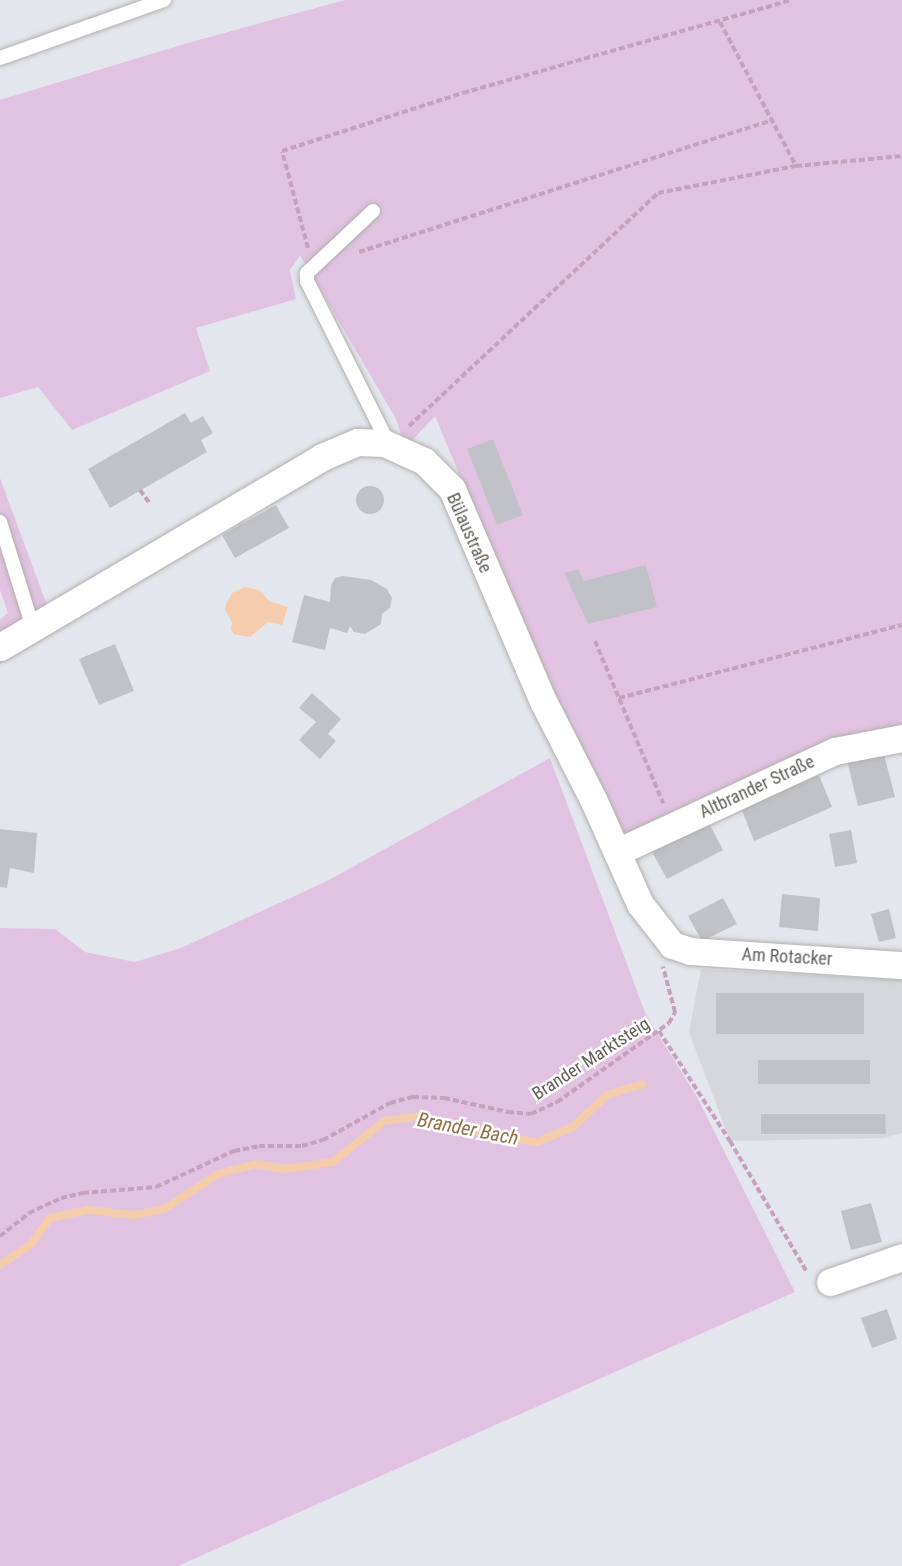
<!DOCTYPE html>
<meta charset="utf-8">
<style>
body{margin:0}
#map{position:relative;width:902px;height:1566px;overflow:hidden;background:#e4e6ed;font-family:"Roboto Condensed",sans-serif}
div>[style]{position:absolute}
.industrial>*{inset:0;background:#d6d7dc}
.green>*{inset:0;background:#e1c3e1}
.water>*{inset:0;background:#f5cdac}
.stream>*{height:8px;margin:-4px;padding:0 4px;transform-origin:4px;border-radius:4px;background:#f5cdac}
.building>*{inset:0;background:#c1c2c8}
.round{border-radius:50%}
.path>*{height:4px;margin-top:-2px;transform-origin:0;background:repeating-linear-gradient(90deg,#c7a1bb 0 6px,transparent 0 9px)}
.roads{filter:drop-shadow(0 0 2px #b2b1ad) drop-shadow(0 0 2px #b2b1ad)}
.service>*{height:14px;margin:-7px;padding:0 7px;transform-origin:7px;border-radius:7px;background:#fff}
.minor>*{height:27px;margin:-13.5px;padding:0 13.5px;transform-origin:13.5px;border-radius:13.5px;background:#fff}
span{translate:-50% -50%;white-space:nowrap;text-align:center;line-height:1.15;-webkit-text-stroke:5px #fff;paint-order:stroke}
.street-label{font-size:18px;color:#63605c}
.water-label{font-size:20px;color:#946f45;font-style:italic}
</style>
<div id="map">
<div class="industrial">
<i style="clip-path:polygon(701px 969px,902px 980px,902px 1133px,884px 1138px,730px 1141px,689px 1032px)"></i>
</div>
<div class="green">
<i style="clip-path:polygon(345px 0,902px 0,902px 732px,623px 835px,532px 649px,435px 416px,410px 443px,401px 434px,396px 419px,300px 255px,290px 270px,296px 299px,196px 328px,210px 371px,72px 430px,38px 387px,0 398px,0 100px,184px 44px)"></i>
<i style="clip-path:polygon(0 478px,55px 627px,0 664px,0 619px,8px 613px,0 590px)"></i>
<i style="clip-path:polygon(550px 758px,646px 1015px,697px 1097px,795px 1292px,178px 1566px,0 1566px,0 928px,55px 929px,85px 952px,135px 962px,181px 948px,327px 881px)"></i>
</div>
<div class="water">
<i style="clip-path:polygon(245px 587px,259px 590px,269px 601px,288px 607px,282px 625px,268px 622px,250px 637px,234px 634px,231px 629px,232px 622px,225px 610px,226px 604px,232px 593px)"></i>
</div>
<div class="stream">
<i style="left:0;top:1265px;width:37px;rotate:-34deg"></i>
<i style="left:31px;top:1244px;width:32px;rotate:-54deg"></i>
<i style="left:50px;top:1218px;width:39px;rotate:-12deg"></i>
<i style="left:88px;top:1210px;width:46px;rotate:6.2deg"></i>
<i style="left:134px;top:1215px;width:31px;rotate:-11deg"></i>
<i style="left:164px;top:1209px;width:64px;rotate:-32.9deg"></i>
<i style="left:218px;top:1174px;width:40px;rotate:-14.4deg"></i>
<i style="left:257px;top:1164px;width:29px;rotate:10deg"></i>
<i style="left:286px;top:1169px;width:48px;rotate:-8.5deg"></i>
<i style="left:333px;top:1162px;width:65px;rotate:-38.8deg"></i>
<i style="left:384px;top:1121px;width:37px;rotate:-8deg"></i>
<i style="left:421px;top:1116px;width:37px;rotate:20deg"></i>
<i style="left:456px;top:1129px;width:82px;rotate:9.1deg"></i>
<i style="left:537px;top:1142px;width:39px;rotate:-23deg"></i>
<i style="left:573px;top:1127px;width:47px;rotate:-43.3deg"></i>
<i style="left:607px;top:1095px;width:37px;rotate:-17deg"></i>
</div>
<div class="building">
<i style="clip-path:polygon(185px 413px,191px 423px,203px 416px,213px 433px,201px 440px,207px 452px,110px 508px,88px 469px)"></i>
<i style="clip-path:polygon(493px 439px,523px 515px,497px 525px,467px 449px)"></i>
<i class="round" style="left:356px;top:486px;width:28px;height:28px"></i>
<i style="clip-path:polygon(276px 505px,289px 528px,235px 558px,222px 535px)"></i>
<i style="clip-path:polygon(646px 565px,657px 607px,588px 624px,564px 573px,578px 569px,584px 581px)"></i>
<i style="clip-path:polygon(343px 576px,371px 580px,387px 589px,392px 598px,390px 608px,382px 614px,381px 624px,365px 634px,354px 632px,350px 626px,347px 633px,330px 628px,325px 650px,292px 642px,304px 595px,330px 602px,331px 585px,335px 578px)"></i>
<i style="clip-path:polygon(115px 644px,134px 691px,99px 705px,79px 659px)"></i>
<i style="clip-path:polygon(312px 693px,341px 719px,328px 734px,336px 741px,320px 759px,299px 740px,316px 722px,299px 708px)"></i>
<i style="clip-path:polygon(882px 747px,895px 797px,858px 806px,846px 756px)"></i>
<i style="clip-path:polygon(819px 775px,832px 807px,754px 841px,741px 808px)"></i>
<i style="clip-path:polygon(709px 823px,723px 850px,667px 879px,652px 852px)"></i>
<i style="clip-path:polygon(0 829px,37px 833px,34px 873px,10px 868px,7px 888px,0 887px)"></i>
<i style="clip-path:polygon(851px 830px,857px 863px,835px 867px,829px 834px)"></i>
<i style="clip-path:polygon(782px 894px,820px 898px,818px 931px,779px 927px)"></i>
<i style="clip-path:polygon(723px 898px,737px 924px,702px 941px,688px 916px)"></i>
<i style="clip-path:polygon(889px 909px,896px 938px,879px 942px,871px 914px)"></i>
<i style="clip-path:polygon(716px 993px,864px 993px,864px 1034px,716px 1034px)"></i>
<i style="clip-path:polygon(758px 1060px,870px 1060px,870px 1084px,758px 1084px)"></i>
<i style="clip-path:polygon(761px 1114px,885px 1114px,886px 1134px,761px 1134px)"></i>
<i style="clip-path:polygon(871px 1203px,882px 1242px,851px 1250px,841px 1211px)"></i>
<i style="clip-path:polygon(887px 1309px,897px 1339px,872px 1348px,861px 1318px)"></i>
</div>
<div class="path">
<i style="left:720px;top:22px;width:163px;rotate:62.2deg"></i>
<i style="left:308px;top:248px;width:100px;rotate:-105deg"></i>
<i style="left:282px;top:151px;width:190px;rotate:-17.8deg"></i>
<i style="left:463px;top:93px;width:341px;rotate:-15.8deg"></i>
<i style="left:359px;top:252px;width:431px;rotate:-17.7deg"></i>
<i style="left:409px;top:426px;width:341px;rotate:-43.1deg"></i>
<i style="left:658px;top:193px;width:141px;rotate:-11.1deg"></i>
<i style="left:796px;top:166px;width:106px;rotate:-5.4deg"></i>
<i style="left:140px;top:490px;width:17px;rotate:54deg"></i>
<i style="left:595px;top:641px;width:176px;rotate:67.2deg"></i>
<i style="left:619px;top:698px;width:292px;rotate:-14.5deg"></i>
<i style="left:659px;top:1031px;width:131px;rotate:57.2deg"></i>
<i style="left:730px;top:1141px;width:152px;rotate:59.6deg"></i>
<i style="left:0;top:1236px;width:37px;rotate:-38deg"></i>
<i style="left:29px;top:1213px;width:35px;rotate:-25deg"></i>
<i style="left:61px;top:1198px;width:23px;rotate:-13deg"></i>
<i style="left:83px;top:1193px;width:73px;rotate:-4.7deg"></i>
<i style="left:156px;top:1187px;width:86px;rotate:-24.8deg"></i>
<i style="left:234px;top:1151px;width:25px;rotate:-11deg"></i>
<i style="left:259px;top:1146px;width:43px"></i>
<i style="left:302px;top:1146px;width:22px;rotate:-16deg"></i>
<i style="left:323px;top:1140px;width:77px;rotate:-28.9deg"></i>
<i style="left:390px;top:1103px;width:24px;rotate:-15deg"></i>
<i style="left:413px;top:1097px;width:31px;rotate:2deg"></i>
<i style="left:444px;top:1098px;width:66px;rotate:12.3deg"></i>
<i style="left:508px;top:1112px;width:23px;rotate:5deg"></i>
<i style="left:531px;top:1114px;width:29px;rotate:-25deg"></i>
<i style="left:557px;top:1102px;width:137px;rotate:-35.2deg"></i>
<i style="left:669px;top:1023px;width:13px;rotate:-61deg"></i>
<i style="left:675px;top:1012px;width:47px;rotate:-104.9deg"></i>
</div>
<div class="roads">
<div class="service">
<i style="left:0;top:58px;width:174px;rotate:-19.5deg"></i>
<i style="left:373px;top:211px;width:91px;rotate:136.8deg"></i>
<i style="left:307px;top:273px;width:8px;rotate:90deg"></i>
<i style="left:307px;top:281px;width:183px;rotate:63.4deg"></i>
<i style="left:0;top:522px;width:111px;rotate:72.7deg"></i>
</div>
<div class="minor">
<i style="left:0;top:647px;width:374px;rotate:-30.5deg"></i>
<i style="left:322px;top:457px;width:38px;rotate:-23deg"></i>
<i style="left:357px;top:442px;width:27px;rotate:2deg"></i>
<i style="left:384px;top:443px;width:44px;rotate:24.2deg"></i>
<i style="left:424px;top:461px;width:40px;rotate:45deg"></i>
<i style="left:452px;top:489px;width:231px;rotate:66.8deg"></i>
<i style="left:543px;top:701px;width:110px;rotate:63deg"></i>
<i style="left:593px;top:799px;width:115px;rotate:65.9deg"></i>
<i style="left:640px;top:904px;width:52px;rotate:52deg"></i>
<i style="left:672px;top:945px;width:19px;rotate:18deg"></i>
<i style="left:690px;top:951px;width:212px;rotate:3.8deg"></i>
<i style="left:617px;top:852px;width:240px;rotate:-24.9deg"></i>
<i style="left:835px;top:751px;width:68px;rotate:-11deg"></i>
<i style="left:830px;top:1282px;width:76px;rotate:-19.1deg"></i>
</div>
</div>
<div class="street-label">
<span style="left:469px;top:533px;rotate:66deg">Bülaustraße</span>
<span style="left:757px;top:787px;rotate:-25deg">Altbrander Straße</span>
<span style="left:787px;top:957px;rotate:3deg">Am Rotacker</span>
<span style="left:591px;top:1059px;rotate:-33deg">Brander Marktsteig</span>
</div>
<div class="water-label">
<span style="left:468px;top:1129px;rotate:11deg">Brander Bach</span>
</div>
</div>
